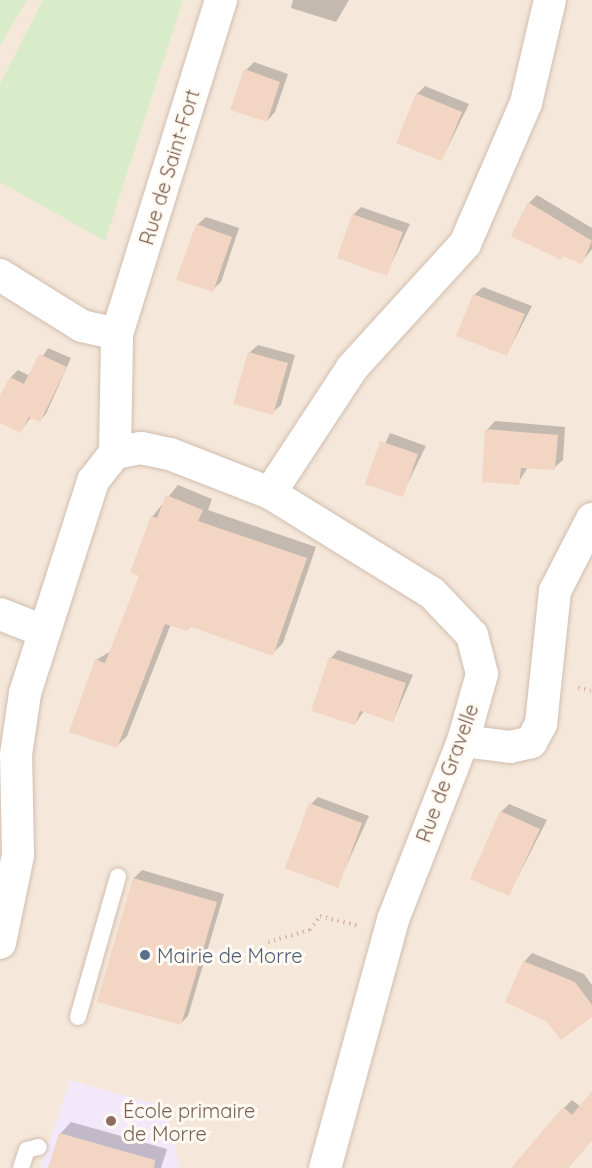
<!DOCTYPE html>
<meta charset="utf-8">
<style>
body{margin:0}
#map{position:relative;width:592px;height:1168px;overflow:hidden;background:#fdf6ec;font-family:Quicksand,sans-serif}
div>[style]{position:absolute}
.residential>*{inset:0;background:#f5e8da}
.education>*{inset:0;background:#f3e8fa}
.green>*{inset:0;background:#d8ecc9}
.shadow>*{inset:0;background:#0003}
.building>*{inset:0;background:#f3d5c3}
.path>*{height:4px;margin-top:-2px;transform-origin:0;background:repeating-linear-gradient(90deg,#d9b8a5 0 1.5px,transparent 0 6px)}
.roads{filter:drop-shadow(0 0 2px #d1beb0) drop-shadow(0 0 2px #d1beb0)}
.lane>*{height:16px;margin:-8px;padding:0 8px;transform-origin:8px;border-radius:8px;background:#fff}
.street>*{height:32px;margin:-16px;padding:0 16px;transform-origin:16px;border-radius:16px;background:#fff}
.dots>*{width:16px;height:16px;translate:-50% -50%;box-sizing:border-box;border:3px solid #fffaf3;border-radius:50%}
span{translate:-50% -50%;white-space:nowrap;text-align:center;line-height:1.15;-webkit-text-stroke:6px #fffaf3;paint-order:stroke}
.street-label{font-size:20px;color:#7a5c4d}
.service-label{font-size:20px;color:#4e5e75}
.left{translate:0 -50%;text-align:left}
.education-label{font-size:20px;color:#785e54}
</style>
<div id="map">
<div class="residential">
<i style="clip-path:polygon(27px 0,592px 0,592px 1168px,0 1168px,0 46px)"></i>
</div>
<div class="education">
<i style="clip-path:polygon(70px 1080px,165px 1107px,180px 1168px,40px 1168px)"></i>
</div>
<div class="green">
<i style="clip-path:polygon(0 0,27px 0,0 46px)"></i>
<i style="clip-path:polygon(43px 0,183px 0,105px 241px,0 182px,0 84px)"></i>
</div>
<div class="shadow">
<i style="clip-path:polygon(293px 0,349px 0,336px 22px,291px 8px)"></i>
<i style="clip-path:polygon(254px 62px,288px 74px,275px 112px,267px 121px,246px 70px)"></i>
<i style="clip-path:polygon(425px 86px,469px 104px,442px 159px,417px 94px)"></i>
<i style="clip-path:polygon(537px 195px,592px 228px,592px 249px,581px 263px,564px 255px,560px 259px,529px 203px)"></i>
<i style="clip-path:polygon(361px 207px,410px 224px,386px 275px,353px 215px)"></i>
<i style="clip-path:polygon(206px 217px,239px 228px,221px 282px,212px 290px,197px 225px)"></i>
<i style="clip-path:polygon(483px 287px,532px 306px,507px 354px,474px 295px)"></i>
<i style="clip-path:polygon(258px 345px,295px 355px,281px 405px,272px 413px,249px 353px)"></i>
<i style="clip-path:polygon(48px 348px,71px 358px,46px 414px,39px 421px,32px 416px,21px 431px,0 421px,0 399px,11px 377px,18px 370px,30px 376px)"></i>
<i style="clip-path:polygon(495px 421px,565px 427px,563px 460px,554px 468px,528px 467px,518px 483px,487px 430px)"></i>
<i style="clip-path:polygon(390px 433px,426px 446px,402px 495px,367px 483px)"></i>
<i style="clip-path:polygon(178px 485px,212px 499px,208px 510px,316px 547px,283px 643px,272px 654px,191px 625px,187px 630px,171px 624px,127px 736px,116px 747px,96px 660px,111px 651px,141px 575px,152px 517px)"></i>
<i style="clip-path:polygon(338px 650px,413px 675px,393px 721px,364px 711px,355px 724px,331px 658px)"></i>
<i style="clip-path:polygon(318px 797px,369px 816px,337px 886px,311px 804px)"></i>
<i style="clip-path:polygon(509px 804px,547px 820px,509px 894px,501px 812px)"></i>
<i style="clip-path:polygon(142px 870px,224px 894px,188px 1016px,180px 1024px,99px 1000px,134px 878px)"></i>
<i style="clip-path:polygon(532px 953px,584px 974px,592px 985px,592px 1015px,524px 962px)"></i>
<i style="clip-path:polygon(592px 1099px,592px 1140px,568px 1168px,532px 1168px,564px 1108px,572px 1100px,581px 1107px)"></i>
<i style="clip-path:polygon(71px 1122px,167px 1149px,161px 1168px,60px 1168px,60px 1134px)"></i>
</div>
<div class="building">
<i style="clip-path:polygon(244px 69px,280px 82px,267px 122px,230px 110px)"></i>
<i style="clip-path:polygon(416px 93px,462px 112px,442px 161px,396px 143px)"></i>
<i style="clip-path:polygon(528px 202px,592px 241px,582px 264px,563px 256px,561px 260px,511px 236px)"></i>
<i style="clip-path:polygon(352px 214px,403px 232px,387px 276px,337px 258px)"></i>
<i style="clip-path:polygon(196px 224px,232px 237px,213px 292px,176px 280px)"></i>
<i style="clip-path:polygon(473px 294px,525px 314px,507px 356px,456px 336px)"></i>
<i style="clip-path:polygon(248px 352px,288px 363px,273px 415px,233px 404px)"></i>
<i style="clip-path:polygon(39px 354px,67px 367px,40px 422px,29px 417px,21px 433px,0 423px,0 395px,10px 377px,24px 384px)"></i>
<i style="clip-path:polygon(485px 429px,558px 435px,555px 470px,521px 468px,519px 485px,482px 482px)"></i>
<i style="clip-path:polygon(380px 441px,418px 454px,403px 497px,365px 484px)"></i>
<i style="clip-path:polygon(166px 495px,203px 510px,198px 521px,307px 558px,273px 656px,189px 626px,187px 631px,165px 624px,117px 748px,69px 732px,95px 659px,105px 663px,139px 576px,130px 572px,151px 516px,157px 518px)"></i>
<i style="clip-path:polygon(329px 657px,406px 683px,393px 722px,360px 711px,355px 725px,311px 711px)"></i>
<i style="clip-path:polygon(309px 803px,362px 823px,338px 888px,285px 868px)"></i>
<i style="clip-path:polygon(500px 811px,540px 829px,509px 896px,470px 879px)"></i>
<i style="clip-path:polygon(133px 878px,217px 902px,181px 1025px,97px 1002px)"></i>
<i style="clip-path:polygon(523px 961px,575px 982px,592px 1005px,592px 1017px,561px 1040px,546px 1021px,505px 1002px)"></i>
<i style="clip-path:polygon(592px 1091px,592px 1140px,568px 1168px,511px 1168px,563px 1107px,572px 1115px)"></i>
<i style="clip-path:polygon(59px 1133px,155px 1160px,154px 1168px,48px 1168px)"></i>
</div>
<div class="path">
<i style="left:578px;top:688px;width:14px;rotate:12deg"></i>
<i style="left:268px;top:942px;width:44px;rotate:-15.9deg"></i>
<i style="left:310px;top:930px;width:17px;rotate:-54deg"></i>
<i style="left:320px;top:916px;width:40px;rotate:14.4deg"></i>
</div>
<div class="roads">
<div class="lane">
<i style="left:78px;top:1017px;width:146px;rotate:-74.1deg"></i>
<i style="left:21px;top:1168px;width:19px;rotate:-72deg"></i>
<i style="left:27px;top:1150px;width:12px;rotate:-14deg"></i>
</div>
<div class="street">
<i style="left:0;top:275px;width:97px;rotate:31.9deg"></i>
<i style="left:82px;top:326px;width:36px;rotate:13deg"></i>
<i style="left:115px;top:453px;width:26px;rotate:-11deg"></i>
<i style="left:141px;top:448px;width:30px;rotate:12deg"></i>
<i style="left:170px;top:454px;width:107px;rotate:21.3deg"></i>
<i style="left:270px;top:493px;width:190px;rotate:31.7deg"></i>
<i style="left:432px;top:593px;width:58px;rotate:46.4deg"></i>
<i style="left:472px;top:635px;width:40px;rotate:75.6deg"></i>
<i style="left:482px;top:674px;width:70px;rotate:105.8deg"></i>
<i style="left:463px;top:741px;width:192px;rotate:111.4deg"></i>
<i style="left:393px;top:920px;width:257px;rotate:105.3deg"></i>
<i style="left:270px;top:493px;width:149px;rotate:-56.7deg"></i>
<i style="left:352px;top:368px;width:168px;rotate:-47.7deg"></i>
<i style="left:465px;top:244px;width:154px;rotate:-66.6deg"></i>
<i style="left:526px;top:103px;width:106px;rotate:-76.9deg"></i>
<i style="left:0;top:614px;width:44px;rotate:21.3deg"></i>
<i style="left:463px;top:741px;width:47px;rotate:7.3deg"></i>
<i style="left:510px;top:747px;width:22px;rotate:-13deg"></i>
<i style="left:531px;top:742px;width:21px;rotate:-61deg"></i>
<i style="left:541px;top:724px;width:134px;rotate:-84deg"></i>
<i style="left:555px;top:591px;width:81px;rotate:-62.8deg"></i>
<i style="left:0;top:943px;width:90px;rotate:-78.4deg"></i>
<i style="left:18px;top:855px;width:100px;rotate:-91.1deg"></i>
<i style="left:16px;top:755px;width:63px;rotate:-81.7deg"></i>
<i style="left:25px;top:693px;width:223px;rotate:-72.2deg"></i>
<i style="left:93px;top:481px;width:36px;rotate:-52deg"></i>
<i style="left:115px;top:453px;width:119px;rotate:-89deg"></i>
<i style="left:117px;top:334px;width:350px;rotate:-72.7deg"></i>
</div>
</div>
<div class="dots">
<i style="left:145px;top:955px;background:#5c6f8a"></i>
<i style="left:111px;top:1121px;background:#8d6e63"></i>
</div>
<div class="street-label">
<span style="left:169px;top:167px;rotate:-73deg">Rue de Saint-Fort</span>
<span style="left:447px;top:773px;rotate:-70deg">Rue de Gravelle</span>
</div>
<div class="service-label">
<span class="left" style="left:157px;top:955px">Mairie de Morre</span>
</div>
<div class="education-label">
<span class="left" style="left:123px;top:1122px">École primaire<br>de Morre</span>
</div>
</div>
